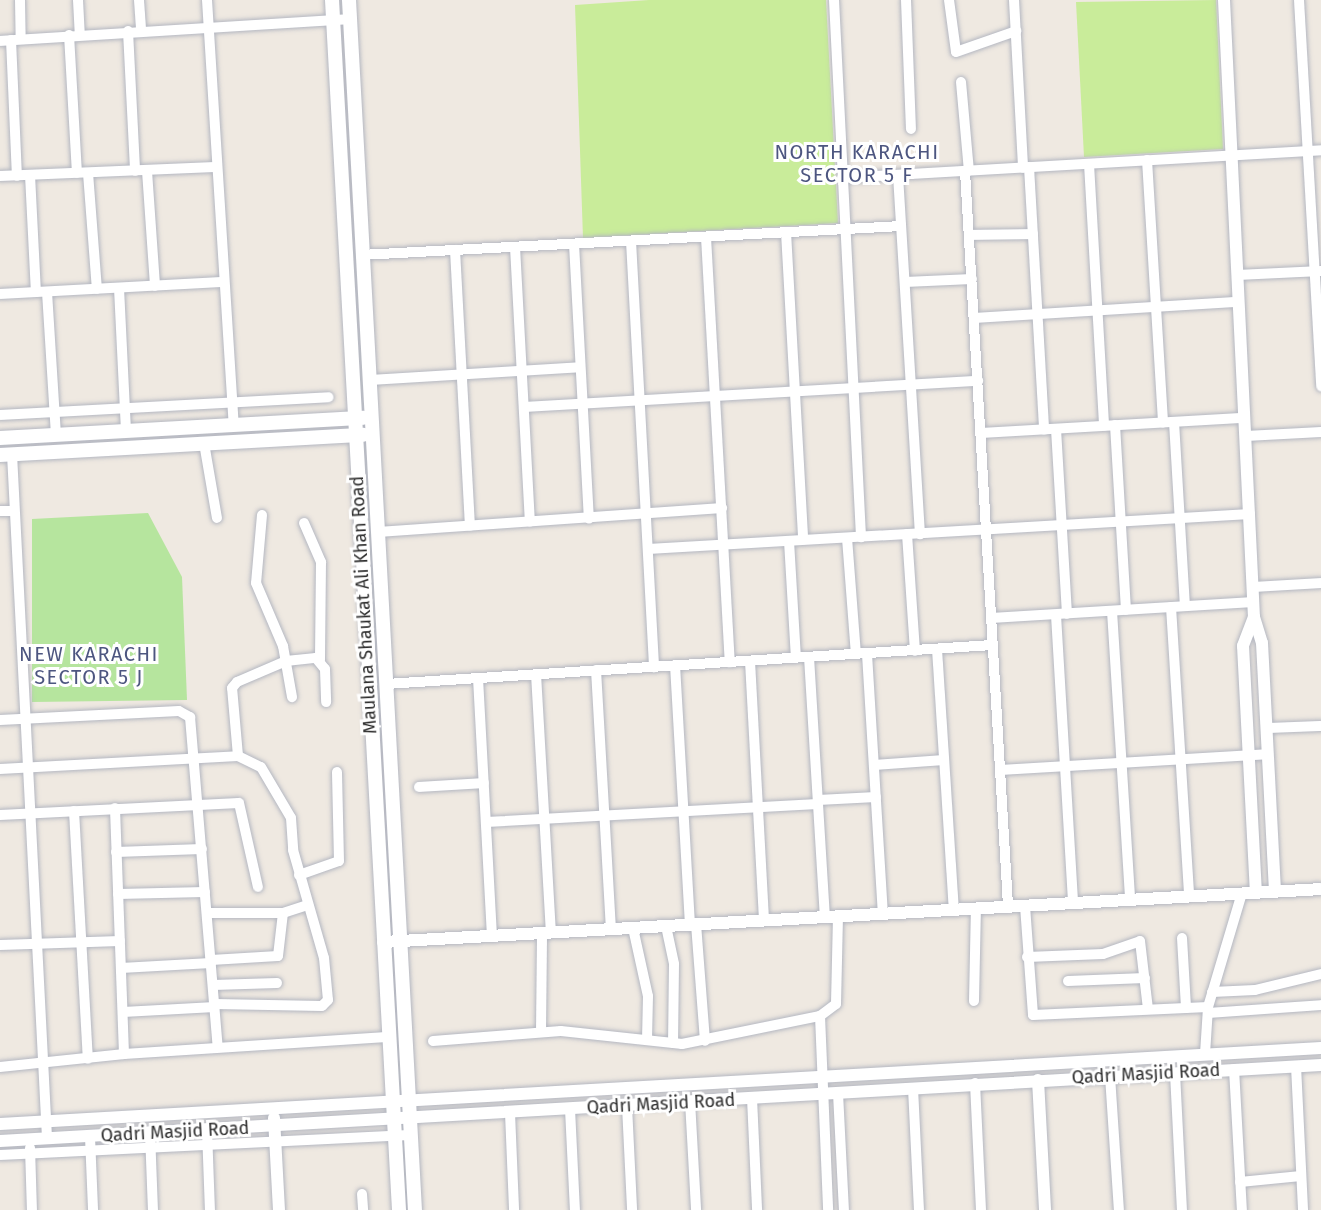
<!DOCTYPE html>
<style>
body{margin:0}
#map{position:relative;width:1321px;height:1210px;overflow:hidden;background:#efe9e1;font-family:"Fira Sans",sans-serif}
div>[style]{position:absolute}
.green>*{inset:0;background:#b6e59e}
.pitch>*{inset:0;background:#c9ec9a}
.roads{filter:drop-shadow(0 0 2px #b4b7c1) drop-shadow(0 0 2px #b4b7c1)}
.minor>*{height:10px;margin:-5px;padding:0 5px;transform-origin:5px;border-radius:5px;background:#fff}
.tertiary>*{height:12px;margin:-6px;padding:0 6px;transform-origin:6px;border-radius:6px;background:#fff}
.secondary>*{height:14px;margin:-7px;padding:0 7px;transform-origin:7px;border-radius:7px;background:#fff}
span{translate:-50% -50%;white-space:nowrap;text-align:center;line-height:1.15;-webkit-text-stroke:6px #fff;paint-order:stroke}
.street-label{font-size:18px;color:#2e2e2e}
.neighbourhood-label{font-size:20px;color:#4d5680;letter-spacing:1.5px}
</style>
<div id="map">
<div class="green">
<i style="clip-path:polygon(148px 513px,182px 577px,187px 700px,32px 702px,32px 519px)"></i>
</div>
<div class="pitch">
<i style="clip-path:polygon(649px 0,826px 0,838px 223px,583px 238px,575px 5px)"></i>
<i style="clip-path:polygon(1216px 0,1223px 149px,1084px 157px,1076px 2px)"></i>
</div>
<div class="roads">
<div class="minor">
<i style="left:20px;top:0;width:39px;rotate:89deg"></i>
<i style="left:78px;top:0;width:34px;rotate:87deg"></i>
<i style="left:139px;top:0;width:30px;rotate:86deg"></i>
<i style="left:207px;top:0;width:426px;rotate:86.4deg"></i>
<i style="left:834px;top:0;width:538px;rotate:87.12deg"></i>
<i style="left:906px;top:0;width:129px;rotate:87.8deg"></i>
<i style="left:949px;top:0;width:52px;rotate:82.3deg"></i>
<i style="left:956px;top:52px;width:64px;rotate:-19.3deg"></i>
<i style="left:1014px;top:0;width:168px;rotate:86.9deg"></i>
<i style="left:1299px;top:0;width:387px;rotate:86.7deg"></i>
<i style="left:128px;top:31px;width:140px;rotate:87.1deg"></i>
<i style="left:69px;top:35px;width:138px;rotate:86.7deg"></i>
<i style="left:11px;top:40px;width:136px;rotate:87.5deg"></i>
<i style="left:0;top:41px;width:351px;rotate:-3.6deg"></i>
<i style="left:961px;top:82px;width:89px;rotate:84.9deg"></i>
<i style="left:1147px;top:160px;width:263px;rotate:86.5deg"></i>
<i style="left:1089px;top:164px;width:262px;rotate:86.7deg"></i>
<i style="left:1029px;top:167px;width:263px;rotate:86.7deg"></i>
<i style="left:147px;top:171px;width:115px;rotate:86deg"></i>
<i style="left:965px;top:171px;width:736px;rotate:86.65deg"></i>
<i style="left:88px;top:173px;width:116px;rotate:85.6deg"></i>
<i style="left:30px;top:175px;width:117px;rotate:87.1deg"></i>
<i style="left:898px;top:175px;width:360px;rotate:86.5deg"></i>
<i style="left:0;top:176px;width:215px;rotate:-2.4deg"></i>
<i style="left:842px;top:178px;width:480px;rotate:-3.3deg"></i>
<i style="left:786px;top:232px;width:308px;rotate:86.8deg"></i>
<i style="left:969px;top:235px;width:64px;rotate:-0.9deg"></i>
<i style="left:706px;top:237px;width:426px;rotate:86.8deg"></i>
<i style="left:631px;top:241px;width:427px;rotate:86.9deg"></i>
<i style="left:574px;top:244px;width:275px;rotate:86.9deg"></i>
<i style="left:515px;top:247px;width:275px;rotate:86.9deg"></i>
<i style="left:455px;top:250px;width:276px;rotate:86.9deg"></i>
<i style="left:361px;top:255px;width:541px;rotate:-3.07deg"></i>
<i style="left:1237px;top:275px;width:84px;rotate:-2.7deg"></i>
<i style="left:905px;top:282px;width:67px;rotate:-2.6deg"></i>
<i style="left:119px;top:288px;width:143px;rotate:87.2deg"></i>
<i style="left:47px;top:292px;width:143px;rotate:86.4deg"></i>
<i style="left:0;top:294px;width:221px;rotate:-3.1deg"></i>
<i style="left:974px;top:318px;width:265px;rotate:-3.5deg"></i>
<i style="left:370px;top:380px;width:210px;rotate:-3.5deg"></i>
<i style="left:524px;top:407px;width:455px;rotate:-3.3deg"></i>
<i style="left:0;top:415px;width:329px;rotate:-3.1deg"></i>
<i style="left:1174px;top:422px;width:184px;rotate:86.6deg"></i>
<i style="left:1115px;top:425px;width:185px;rotate:86.6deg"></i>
<i style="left:1056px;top:429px;width:185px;rotate:86.6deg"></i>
<i style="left:981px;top:433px;width:264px;rotate:-3.3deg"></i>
<i style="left:1246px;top:436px;width:75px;rotate:-3.1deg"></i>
<i style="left:204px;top:443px;width:76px;rotate:80.2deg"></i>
<i style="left:12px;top:454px;width:685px;rotate:87.07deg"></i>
<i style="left:0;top:511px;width:13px"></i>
<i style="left:262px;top:515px;width:68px;rotate:95deg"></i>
<i style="left:256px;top:583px;width:69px;rotate:66.8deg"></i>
<i style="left:283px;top:646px;width:52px;rotate:80deg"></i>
<i style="left:304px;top:523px;width:43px;rotate:66.4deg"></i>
<i style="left:321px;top:562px;width:98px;rotate:90.6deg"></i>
<i style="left:378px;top:532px;width:345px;rotate:-4deg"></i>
<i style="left:907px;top:534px;width:117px;rotate:86.1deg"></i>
<i style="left:847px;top:538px;width:116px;rotate:85.6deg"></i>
<i style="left:789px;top:541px;width:117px;rotate:86.6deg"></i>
<i style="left:648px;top:549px;width:603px;rotate:-3.33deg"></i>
<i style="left:1254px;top:587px;width:67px;rotate:-3.4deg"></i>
<i style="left:1171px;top:607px;width:290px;rotate:86.4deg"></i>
<i style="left:1112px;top:611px;width:290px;rotate:86.4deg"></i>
<i style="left:1056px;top:615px;width:289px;rotate:86.6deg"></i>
<i style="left:992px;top:618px;width:261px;rotate:-3.5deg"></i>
<i style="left:937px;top:649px;width:262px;rotate:86.3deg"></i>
<i style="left:867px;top:654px;width:260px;rotate:86.5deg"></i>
<i style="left:809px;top:657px;width:260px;rotate:86.5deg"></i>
<i style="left:750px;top:661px;width:260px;rotate:86.9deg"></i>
<i style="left:675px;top:665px;width:260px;rotate:86.7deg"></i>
<i style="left:596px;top:670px;width:259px;rotate:86.7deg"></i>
<i style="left:536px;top:674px;width:259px;rotate:86.7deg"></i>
<i style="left:478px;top:678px;width:258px;rotate:86.9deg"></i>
<i style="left:386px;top:684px;width:608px;rotate:-3.68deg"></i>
<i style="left:0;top:720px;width:179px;rotate:-2.9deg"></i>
<i style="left:179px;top:711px;width:13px;rotate:29deg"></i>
<i style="left:190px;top:717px;width:331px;rotate:85.2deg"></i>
<i style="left:1267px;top:728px;width:54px;rotate:-2.1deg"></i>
<i style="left:238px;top:756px;width:68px;rotate:-95deg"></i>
<i style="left:232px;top:688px;width:8px;rotate:-50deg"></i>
<i style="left:237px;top:682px;width:53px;rotate:-23.2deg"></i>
<i style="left:286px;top:661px;width:30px;rotate:-6deg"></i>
<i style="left:316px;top:658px;width:14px;rotate:51deg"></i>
<i style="left:325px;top:669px;width:33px;rotate:88deg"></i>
<i style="left:874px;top:765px;width:70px;rotate:-4.1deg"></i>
<i style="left:0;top:769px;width:238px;rotate:-3.1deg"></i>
<i style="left:238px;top:756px;width:25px;rotate:26deg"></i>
<i style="left:261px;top:767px;width:59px;rotate:59.5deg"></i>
<i style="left:291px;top:818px;width:32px;rotate:86deg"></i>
<i style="left:293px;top:850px;width:112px;rotate:74deg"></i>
<i style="left:324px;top:958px;width:42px;rotate:84.6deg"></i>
<i style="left:328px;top:1000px;width:8px;rotate:135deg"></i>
<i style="left:322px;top:1006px;width:107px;rotate:-178.9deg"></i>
<i style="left:1000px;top:770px;width:267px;rotate:-3.4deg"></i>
<i style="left:419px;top:787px;width:65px;rotate:-3.5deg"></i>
<i style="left:818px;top:800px;width:58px;rotate:-3deg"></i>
<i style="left:74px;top:811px;width:248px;rotate:86.8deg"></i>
<i style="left:0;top:815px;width:239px;rotate:-2.9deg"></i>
<i style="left:239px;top:803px;width:86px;rotate:77.3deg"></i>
<i style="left:486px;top:822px;width:332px;rotate:-3.1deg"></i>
<i style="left:116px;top:852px;width:86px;rotate:-2deg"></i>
<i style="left:299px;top:875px;width:42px;rotate:-19.3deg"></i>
<i style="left:339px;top:861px;width:89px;rotate:-91.3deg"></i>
<i style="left:118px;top:894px;width:87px;rotate:-1.3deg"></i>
<i style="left:1025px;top:906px;width:109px;rotate:85.8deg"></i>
<i style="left:1033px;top:1015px;width:175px;rotate:-2.6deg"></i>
<i style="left:207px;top:913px;width:76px"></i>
<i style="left:283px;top:913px;width:25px;rotate:-18deg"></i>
<i style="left:696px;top:924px;width:117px;rotate:85.6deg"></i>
<i style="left:666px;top:926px;width:39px;rotate:78deg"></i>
<i style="left:674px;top:964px;width:79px;rotate:90.7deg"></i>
<i style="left:633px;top:928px;width:70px;rotate:77.6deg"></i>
<i style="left:648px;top:996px;width:43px;rotate:91.3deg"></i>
<i style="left:1182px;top:938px;width:70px;rotate:86.7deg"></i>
<i style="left:0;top:945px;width:120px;rotate:-1.9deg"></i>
<i style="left:1027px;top:957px;width:76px;rotate:-2.3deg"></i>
<i style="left:1103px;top:954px;width:39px;rotate:-19deg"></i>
<i style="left:1140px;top:941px;width:68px;rotate:83.3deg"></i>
<i style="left:211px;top:960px;width:67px;rotate:-3.4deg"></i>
<i style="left:278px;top:956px;width:43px;rotate:-83.4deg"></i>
<i style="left:121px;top:968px;width:90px;rotate:-3.2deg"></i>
<i style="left:1068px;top:981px;width:77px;rotate:-2.2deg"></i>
<i style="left:213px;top:985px;width:64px;rotate:-1.8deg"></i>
<i style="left:1212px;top:992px;width:43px;rotate:-2.7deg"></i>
<i style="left:1255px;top:990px;width:68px;rotate:-13.6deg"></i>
<i style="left:974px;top:1001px;width:93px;rotate:-88.8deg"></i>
<i style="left:123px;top:1012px;width:92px;rotate:-3.1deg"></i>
<i style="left:1208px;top:1013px;width:113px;rotate:-4deg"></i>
<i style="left:820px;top:1016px;width:194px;rotate:87.6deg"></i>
<i style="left:541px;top:1032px;width:99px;rotate:-89.4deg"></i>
<i style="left:433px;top:1041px;width:128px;rotate:-4.5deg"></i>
<i style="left:561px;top:1031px;width:122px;rotate:6.1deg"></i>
<i style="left:682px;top:1044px;width:141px;rotate:-11.5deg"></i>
<i style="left:820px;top:1016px;width:20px;rotate:-37deg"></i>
<i style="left:836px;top:1004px;width:87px;rotate:-88.7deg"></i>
<i style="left:124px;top:1054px;width:267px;rotate:-3.7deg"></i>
<i style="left:1205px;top:1054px;width:47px;rotate:-86.3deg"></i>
<i style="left:1208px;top:1007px;width:119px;rotate:-73.4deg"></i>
<i style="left:1296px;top:1066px;width:144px;rotate:87.2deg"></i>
<i style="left:0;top:1067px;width:125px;rotate:-6deg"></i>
<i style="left:124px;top:1054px;width:246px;rotate:-92.1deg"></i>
<i style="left:1234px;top:1069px;width:141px;rotate:86.8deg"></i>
<i style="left:1175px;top:1073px;width:137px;rotate:87.1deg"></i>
<i style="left:1110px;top:1076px;width:134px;rotate:86.2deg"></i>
<i style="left:975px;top:1083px;width:127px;rotate:87.3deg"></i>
<i style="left:913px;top:1088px;width:122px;rotate:87.2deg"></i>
<i style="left:838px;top:1093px;width:117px;rotate:87.1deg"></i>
<i style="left:752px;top:1098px;width:112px;rotate:87.4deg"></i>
<i style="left:690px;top:1101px;width:109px;rotate:86.8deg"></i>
<i style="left:627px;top:1106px;width:104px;rotate:87.2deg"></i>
<i style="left:570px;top:1109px;width:101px;rotate:87.2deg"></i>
<i style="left:510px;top:1113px;width:97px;rotate:87.6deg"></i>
<i style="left:207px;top:1130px;width:80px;rotate:87.9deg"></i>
<i style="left:150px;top:1133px;width:77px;rotate:87.8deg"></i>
<i style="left:90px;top:1137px;width:73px;rotate:87.6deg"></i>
<i style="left:30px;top:1148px;width:62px;rotate:88.2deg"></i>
<i style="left:0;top:1155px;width:410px;rotate:-2.8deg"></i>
<i style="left:1240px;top:1182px;width:61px;rotate:-5.6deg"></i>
<i style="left:362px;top:1194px;width:16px;rotate:86deg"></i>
</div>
<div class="tertiary">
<i style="left:1224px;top:0;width:618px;rotate:87.22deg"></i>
<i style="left:1254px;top:617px;width:27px;rotate:73deg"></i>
<i style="left:1262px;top:643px;width:248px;rotate:87deg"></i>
<i style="left:1254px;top:617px;width:31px;rotate:111deg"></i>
<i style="left:1243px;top:646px;width:246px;rotate:87deg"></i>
<i style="left:383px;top:942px;width:939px;rotate:-3.23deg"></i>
<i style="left:1038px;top:1080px;width:130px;rotate:86.9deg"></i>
<i style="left:274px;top:1118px;width:92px;rotate:86.9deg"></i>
<i style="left:0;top:1124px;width:1323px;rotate:-3.29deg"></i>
<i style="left:0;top:1141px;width:1323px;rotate:-3.29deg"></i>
</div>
<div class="secondary">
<i style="left:332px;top:0;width:1212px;rotate:86.83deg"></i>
<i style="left:349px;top:0;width:1212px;rotate:86.88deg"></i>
<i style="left:0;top:438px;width:364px;rotate:-3.2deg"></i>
<i style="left:0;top:455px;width:364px;rotate:-3.2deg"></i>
</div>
</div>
<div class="street-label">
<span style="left:364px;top:605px;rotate:-93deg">Maulana Shaukat Ali Khan Road</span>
<span style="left:1146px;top:1074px;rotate:-3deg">Qadri Masjid Road</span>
<span style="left:661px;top:1104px;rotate:-3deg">Qadri Masjid Road</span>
<span style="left:175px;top:1132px;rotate:-3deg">Qadri Masjid Road</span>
</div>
<div class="neighbourhood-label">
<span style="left:857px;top:164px">NORTH KARACHI<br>SECTOR 5 F</span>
<span style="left:89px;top:666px">NEW KARACHI<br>SECTOR 5 J</span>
</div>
</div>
